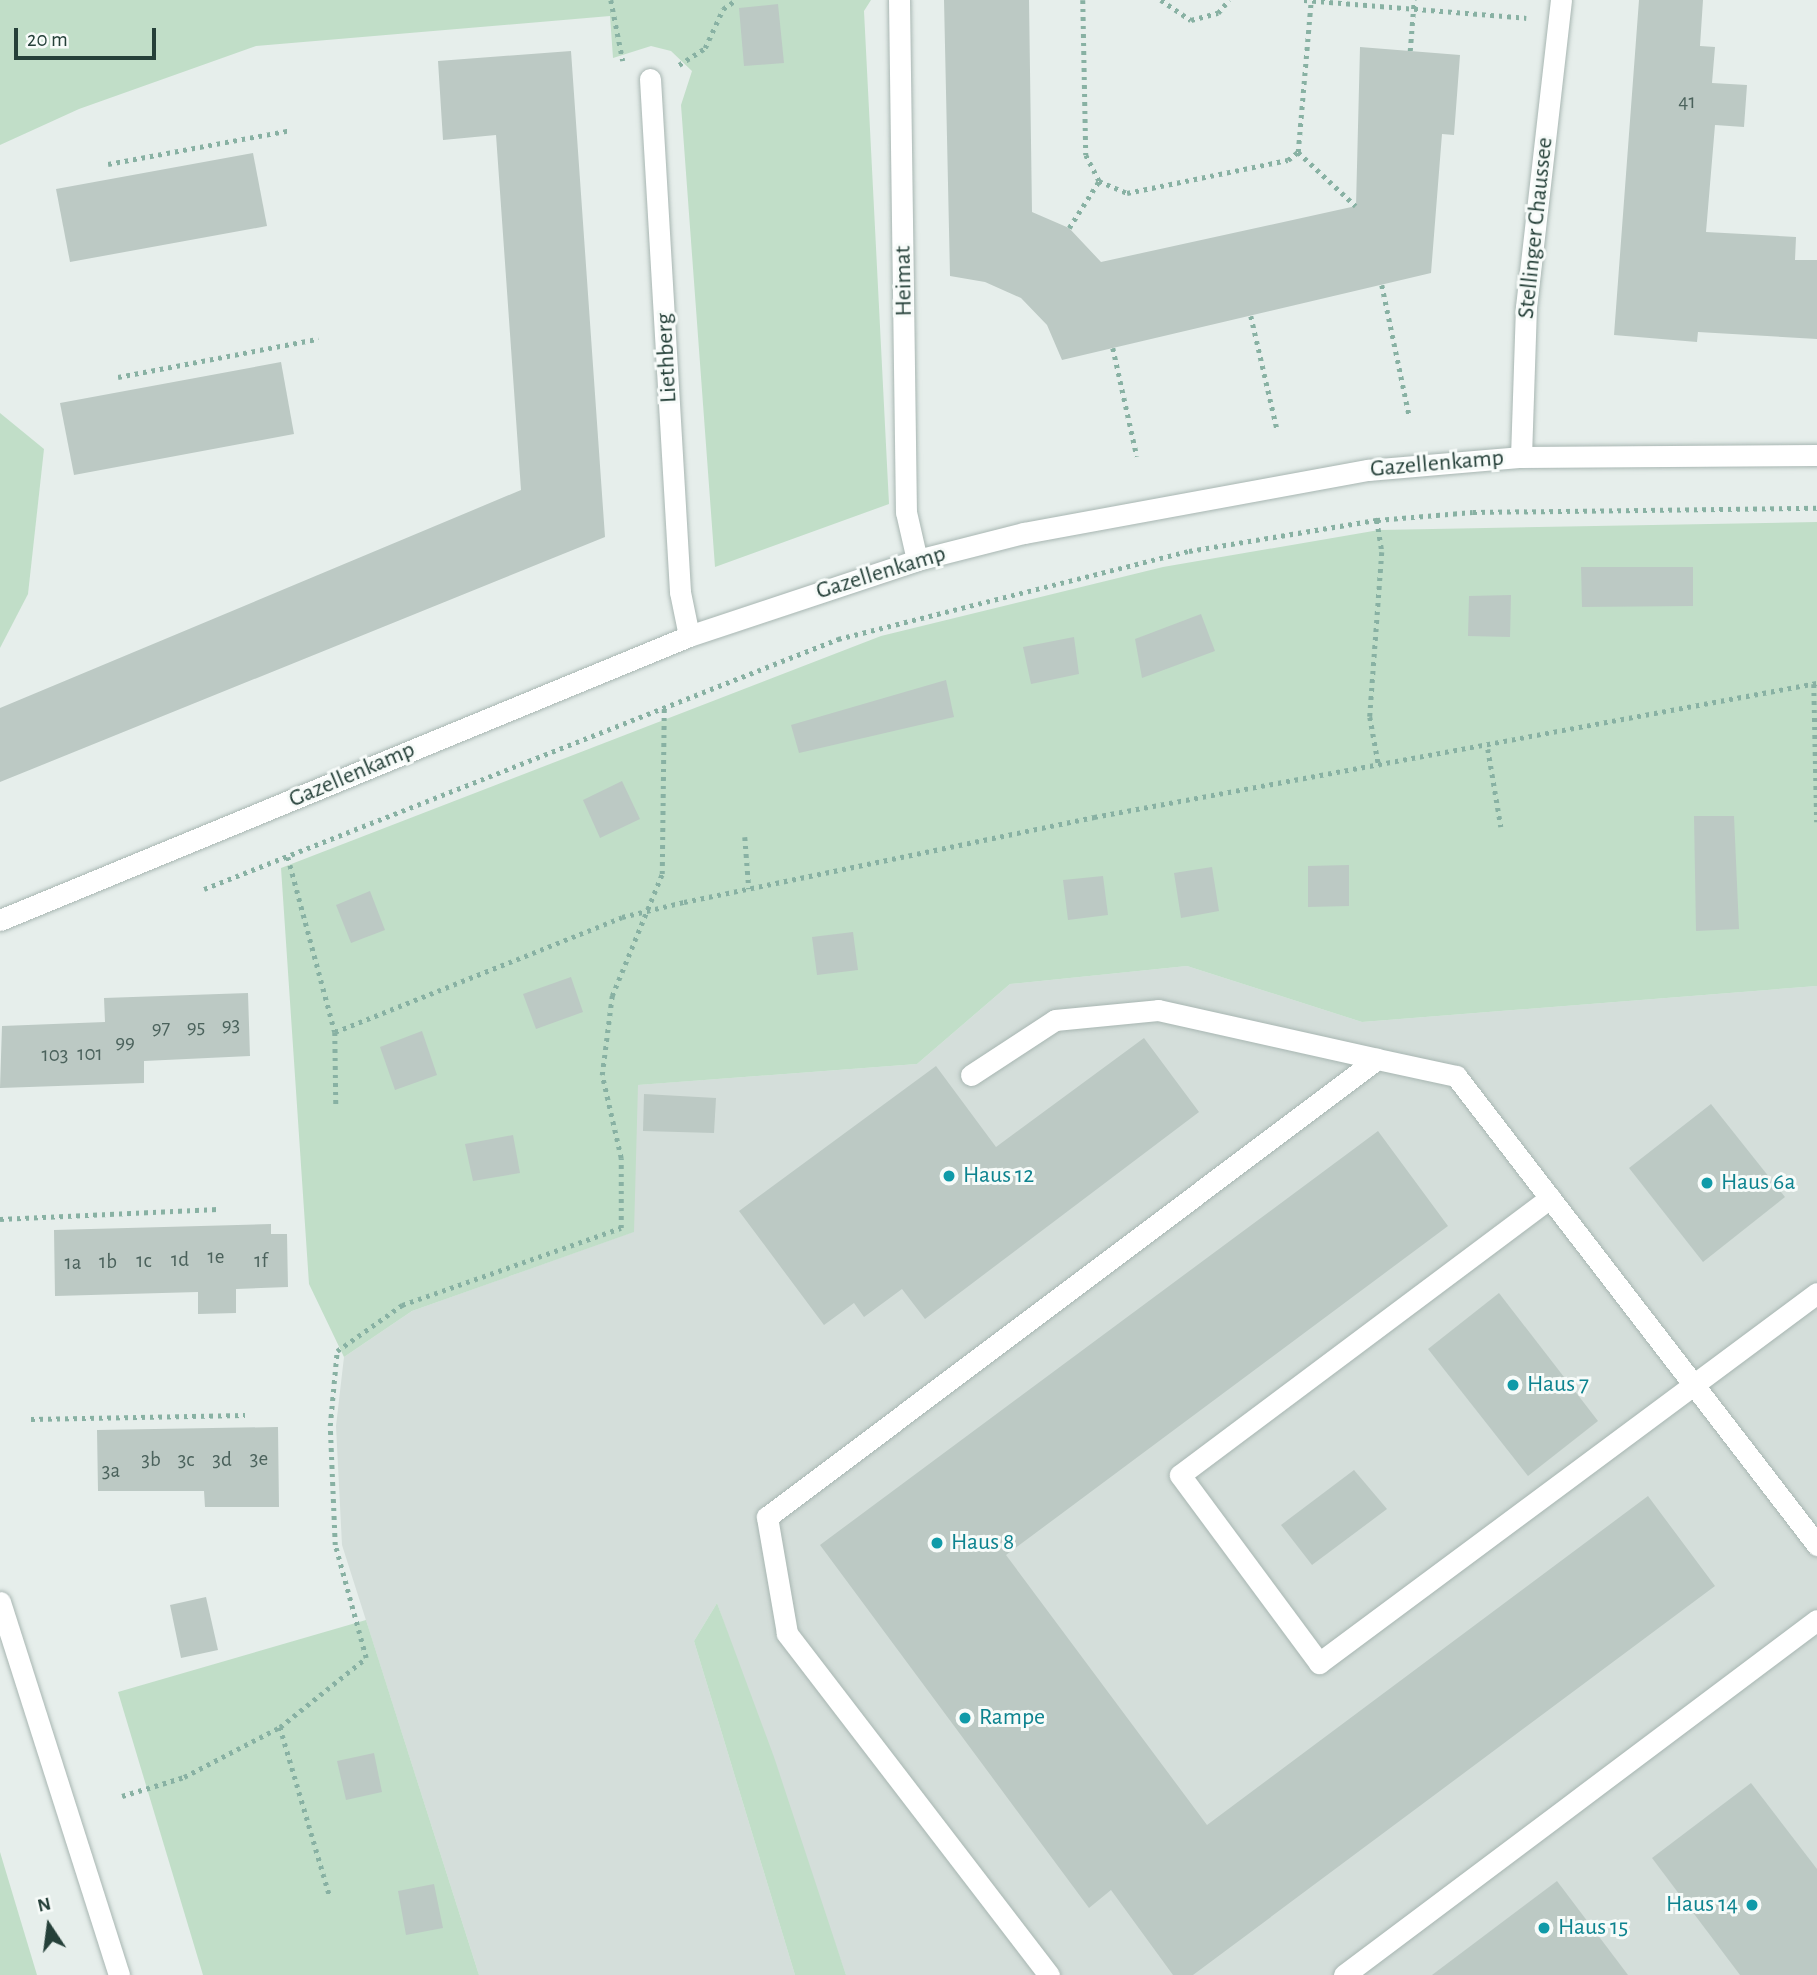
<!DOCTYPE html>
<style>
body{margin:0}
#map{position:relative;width:1817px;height:1975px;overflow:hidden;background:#e6eeeb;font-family:"Alegreya Sans",sans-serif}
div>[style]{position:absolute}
.built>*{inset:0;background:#d4deda}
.green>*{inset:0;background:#c1dec8}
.building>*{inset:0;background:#bcc9c4}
.path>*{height:4.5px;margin-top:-2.25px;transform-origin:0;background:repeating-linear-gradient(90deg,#88b1a3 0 3.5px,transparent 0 8.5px)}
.roads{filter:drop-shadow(0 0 2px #a8b6b2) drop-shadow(0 0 2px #a8b6b2)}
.minor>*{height:21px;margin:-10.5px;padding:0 10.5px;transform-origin:10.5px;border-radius:10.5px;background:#fff}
.dots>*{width:19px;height:19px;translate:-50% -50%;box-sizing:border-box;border:4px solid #f7fbf9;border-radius:50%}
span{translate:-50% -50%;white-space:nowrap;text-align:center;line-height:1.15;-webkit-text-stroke:6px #f7fbf9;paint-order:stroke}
.number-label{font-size:21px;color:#4b625c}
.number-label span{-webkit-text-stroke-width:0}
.street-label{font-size:24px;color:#254039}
.culture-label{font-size:24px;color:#0d838f}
.left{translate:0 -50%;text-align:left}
.right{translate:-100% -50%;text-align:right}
.north{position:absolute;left:14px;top:1891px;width:70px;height:70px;-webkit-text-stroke:5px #f7fbf9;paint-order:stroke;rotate:347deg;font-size:19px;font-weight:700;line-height:28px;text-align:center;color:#254039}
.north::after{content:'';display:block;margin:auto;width:24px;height:32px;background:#254039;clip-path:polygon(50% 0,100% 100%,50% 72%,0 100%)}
.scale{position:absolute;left:14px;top:28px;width:142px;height:32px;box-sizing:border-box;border:4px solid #254039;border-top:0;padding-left:9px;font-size:21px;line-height:24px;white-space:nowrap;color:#254039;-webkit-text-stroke:5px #f7fbf9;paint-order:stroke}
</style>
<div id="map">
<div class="built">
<i style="clip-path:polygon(1187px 966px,1362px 1022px,1817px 986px,1817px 1975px,846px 1975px,717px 1603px,694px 1641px,795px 1975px,479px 1975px,342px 1545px,336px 1426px,344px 1357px,412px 1311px,633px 1232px,637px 1085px,917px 1064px,1010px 984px)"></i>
</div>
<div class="green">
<i style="clip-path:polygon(0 0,871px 0,864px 11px,889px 504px,715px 567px,681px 105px,692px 71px,671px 51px,651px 46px,613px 58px,610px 16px,256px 46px,79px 109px,0 145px)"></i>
<i style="clip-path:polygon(0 413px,44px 449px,28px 594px,0 648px)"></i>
<i style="clip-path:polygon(1817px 522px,1817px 986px,1362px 1022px,1187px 966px,1010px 984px,917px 1064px,638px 1085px,634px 1232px,412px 1311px,344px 1357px,309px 1284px,281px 868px,881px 636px,1163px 567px,1379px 530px)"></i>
<i style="clip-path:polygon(717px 1603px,774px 1757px,846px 1975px,795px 1975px,694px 1641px)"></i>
<i style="clip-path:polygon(366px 1620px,479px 1975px,203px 1975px,118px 1692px)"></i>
<i style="clip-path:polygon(0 1852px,37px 1975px,0 1975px)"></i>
</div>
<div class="building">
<i style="clip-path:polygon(944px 0,1029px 0,1032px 212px,1069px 228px,1101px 262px,1356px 206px,1360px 47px,1460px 55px,1454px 135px,1442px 134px,1431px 273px,1062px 360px,1047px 325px,1021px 298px,985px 282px,950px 276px)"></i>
<i style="clip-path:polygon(1639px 0,1703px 0,1700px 46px,1715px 47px,1712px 83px,1747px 85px,1744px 127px,1715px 125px,1706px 232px,1796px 237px,1795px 260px,1817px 260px,1817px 339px,1698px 332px,1697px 342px,1614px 335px)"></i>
<i style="clip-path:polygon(778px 4px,784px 63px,744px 66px,739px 8px)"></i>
<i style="clip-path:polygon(571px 51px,605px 537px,0 782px,0 708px,521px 490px,496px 135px,443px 140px,438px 61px)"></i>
<i style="clip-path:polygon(253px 153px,267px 226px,70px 262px,56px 189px)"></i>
<i style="clip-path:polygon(281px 362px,294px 434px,74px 475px,60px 403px)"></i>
<i style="clip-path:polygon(1581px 567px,1693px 567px,1693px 606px,1582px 607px)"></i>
<i style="clip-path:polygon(1511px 595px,1510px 637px,1468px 636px,1469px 596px)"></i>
<i style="clip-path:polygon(1201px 614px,1215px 651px,1142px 678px,1135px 639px)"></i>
<i style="clip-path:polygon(1074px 637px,1079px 674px,1031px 684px,1023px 647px)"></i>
<i style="clip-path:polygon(946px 680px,954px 717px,799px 753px,791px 725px)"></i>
<i style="clip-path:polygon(622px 781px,640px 819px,600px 838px,583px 800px)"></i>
<i style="clip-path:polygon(1694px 816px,1734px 816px,1739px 929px,1696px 931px)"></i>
<i style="clip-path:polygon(1349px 865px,1349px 906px,1308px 907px,1308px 866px)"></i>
<i style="clip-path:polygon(1212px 867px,1219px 911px,1181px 918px,1174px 873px)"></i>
<i style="clip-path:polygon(1103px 876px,1108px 915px,1068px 920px,1063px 880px)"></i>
<i style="clip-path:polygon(370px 891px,385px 930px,351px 943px,336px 905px)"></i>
<i style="clip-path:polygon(853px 932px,858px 970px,817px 975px,812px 937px)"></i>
<i style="clip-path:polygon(571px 977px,583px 1012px,536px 1029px,523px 994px)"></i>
<i style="clip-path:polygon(248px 993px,250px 1056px,144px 1061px,144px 1083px,0 1088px,2px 1026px,105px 1022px,104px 998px)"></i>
<i style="clip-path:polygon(422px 1031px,437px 1075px,395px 1090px,380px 1047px)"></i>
<i style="clip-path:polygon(1144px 1038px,1199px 1112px,925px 1319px,902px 1289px,864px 1317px,854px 1303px,824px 1325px,739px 1211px,936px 1066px,996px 1147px)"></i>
<i style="clip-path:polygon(644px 1094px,716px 1098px,714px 1133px,643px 1131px)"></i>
<i style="clip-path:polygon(1711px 1104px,1785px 1197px,1703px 1262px,1629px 1168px)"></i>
<i style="clip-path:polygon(1378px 1131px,1448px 1226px,1006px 1555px,1207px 1825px,1648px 1496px,1715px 1586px,1193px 1975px,1173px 1975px,1111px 1890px,1089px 1908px,820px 1545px)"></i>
<i style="clip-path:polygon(513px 1135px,520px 1173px,473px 1181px,465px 1144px)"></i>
<i style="clip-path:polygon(271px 1224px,271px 1234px,287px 1234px,288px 1287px,236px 1289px,236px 1313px,198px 1314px,198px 1292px,55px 1296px,54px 1230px)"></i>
<i style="clip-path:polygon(1499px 1293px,1598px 1421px,1528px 1476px,1428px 1349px)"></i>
<i style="clip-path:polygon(278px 1427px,279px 1507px,205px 1507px,204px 1491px,98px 1491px,97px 1430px)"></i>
<i style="clip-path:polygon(1354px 1470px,1387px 1509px,1312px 1565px,1281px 1525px)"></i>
<i style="clip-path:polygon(206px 1597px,218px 1650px,181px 1658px,170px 1605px)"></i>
<i style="clip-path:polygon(374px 1753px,382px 1792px,346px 1800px,337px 1761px)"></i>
<i style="clip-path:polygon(1751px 1783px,1817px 1869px,1817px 1975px,1740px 1975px,1652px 1858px)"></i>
<i style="clip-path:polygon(1557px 1881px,1628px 1975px,1432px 1975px)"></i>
<i style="clip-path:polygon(434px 1884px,443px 1928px,406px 1935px,398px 1891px)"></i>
</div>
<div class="path">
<i style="left:611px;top:0;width:62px;rotate:78.9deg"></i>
<i style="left:1083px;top:0;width:155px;rotate:88.9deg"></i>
<i style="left:1086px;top:155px;width:29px;rotate:63deg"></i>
<i style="left:1099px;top:181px;width:30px;rotate:23deg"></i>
<i style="left:1127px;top:193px;width:164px;rotate:-11.6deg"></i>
<i style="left:1288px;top:160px;width:13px;rotate:-39deg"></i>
<i style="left:1298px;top:152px;width:153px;rotate:-85.1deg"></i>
<i style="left:1161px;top:0;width:36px;rotate:34deg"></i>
<i style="left:1191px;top:20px;width:28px;rotate:-15deg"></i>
<i style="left:1218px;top:13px;width:17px;rotate:-50deg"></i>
<i style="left:1304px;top:0;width:223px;rotate:4.6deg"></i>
<i style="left:1410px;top:51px;width:51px;rotate:-85.5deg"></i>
<i style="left:679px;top:65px;width:31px;rotate:-33deg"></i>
<i style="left:705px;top:48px;width:43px;rotate:-65.2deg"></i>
<i style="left:723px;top:9px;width:16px;rotate:-35deg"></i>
<i style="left:1298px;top:152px;width:79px;rotate:43deg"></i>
<i style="left:108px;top:164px;width:186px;rotate:-10.5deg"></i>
<i style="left:1069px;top:228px;width:56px;rotate:-57.4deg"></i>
<i style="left:1382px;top:285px;width:132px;rotate:78.2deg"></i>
<i style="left:1251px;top:316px;width:116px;rotate:77deg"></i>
<i style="left:1113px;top:348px;width:111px;rotate:77.5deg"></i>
<i style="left:118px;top:377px;width:204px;rotate:-10.8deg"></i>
<i style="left:1377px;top:520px;width:32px;rotate:81deg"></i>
<i style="left:1382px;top:552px;width:165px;rotate:94.2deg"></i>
<i style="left:1370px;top:717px;width:51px;rotate:79.8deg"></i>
<i style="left:1814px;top:684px;width:138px;rotate:88.8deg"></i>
<i style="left:1488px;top:749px;width:79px;rotate:80.5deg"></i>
<i style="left:745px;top:837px;width:52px;rotate:85.6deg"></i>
<i style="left:288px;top:857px;width:181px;rotate:75deg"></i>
<i style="left:335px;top:1032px;width:309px;rotate:-21.8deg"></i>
<i style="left:622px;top:917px;width:64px;rotate:-13.6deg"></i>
<i style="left:684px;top:902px;width:419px;rotate:-11.7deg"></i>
<i style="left:1094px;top:817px;width:735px;rotate:-10.5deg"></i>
<i style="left:204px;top:889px;width:682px;rotate:-21.52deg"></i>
<i style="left:838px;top:639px;width:362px;rotate:-14.1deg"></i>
<i style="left:1189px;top:551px;width:191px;rotate:-9.4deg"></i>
<i style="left:1377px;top:520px;width:96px;rotate:-4.8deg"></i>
<i style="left:1473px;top:512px;width:344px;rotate:-0.7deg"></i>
<i style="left:335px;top:1032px;width:75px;rotate:89.2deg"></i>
<i style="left:0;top:1219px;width:218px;rotate:-2.6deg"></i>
<i style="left:31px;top:1419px;width:214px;rotate:-1.1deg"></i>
<i style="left:280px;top:1727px;width:174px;rotate:73.6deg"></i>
<i style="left:122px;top:1796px;width:65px;rotate:-17deg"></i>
<i style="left:184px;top:1777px;width:108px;rotate:-27.5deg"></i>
<i style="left:280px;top:1727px;width:110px;rotate:-38.7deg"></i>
<i style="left:366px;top:1658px;width:117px;rotate:-105.3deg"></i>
<i style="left:335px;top:1545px;width:119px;rotate:-92.4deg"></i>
<i style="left:330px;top:1426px;width:75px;rotate:-84.7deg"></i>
<i style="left:337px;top:1351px;width:80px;rotate:-35.3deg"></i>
<i style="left:402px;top:1305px;width:232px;rotate:-19.4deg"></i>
<i style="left:621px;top:1228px;width:70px;rotate:-90deg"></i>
<i style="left:621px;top:1158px;width:85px;rotate:-102.9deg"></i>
<i style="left:602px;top:1075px;width:80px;rotate:-82.8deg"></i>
<i style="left:612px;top:996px;width:132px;rotate:-67.7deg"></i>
<i style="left:662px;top:874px;width:170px;rotate:-89.3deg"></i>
</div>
<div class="roads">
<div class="minor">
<i style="left:899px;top:0;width:512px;rotate:89.22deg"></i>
<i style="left:906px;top:512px;width:49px;rotate:77.1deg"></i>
<i style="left:650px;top:79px;width:514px;rotate:86.65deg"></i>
<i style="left:680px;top:592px;width:45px;rotate:78.4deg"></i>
<i style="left:1521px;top:457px;width:150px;rotate:-88.1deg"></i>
<i style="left:1526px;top:307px;width:309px;rotate:-83.5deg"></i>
<i style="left:0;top:920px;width:745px;rotate:-22.4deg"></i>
<i style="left:689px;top:636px;width:240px;rotate:-18.4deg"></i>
<i style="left:917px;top:560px;width:110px;rotate:-14.2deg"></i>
<i style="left:1024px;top:533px;width:350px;rotate:-10.4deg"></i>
<i style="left:1368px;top:470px;width:154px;rotate:-4.9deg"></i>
<i style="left:1521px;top:457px;width:296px;rotate:-0.4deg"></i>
<i style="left:971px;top:1075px;width:100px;rotate:-33.2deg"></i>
<i style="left:1055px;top:1020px;width:103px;rotate:-5.5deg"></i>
<i style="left:1158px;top:1010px;width:224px;rotate:12.6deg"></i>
<i style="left:1550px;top:1198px;width:462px;rotate:143.2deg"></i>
<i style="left:1180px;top:1475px;width:234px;rotate:53.5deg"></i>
<i style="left:1319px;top:1663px;width:620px;rotate:-36.61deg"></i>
<i style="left:0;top:1602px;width:392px;rotate:72.3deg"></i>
<i style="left:1049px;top:1975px;width:431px;rotate:-127.5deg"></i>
<i style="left:787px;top:1633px;width:118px;rotate:-99.8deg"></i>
<i style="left:767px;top:1517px;width:763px;rotate:-36.9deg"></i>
<i style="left:1377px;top:1059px;width:81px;rotate:12.1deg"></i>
<i style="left:1456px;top:1076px;width:592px;rotate:52.41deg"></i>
<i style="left:1344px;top:1975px;width:591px;rotate:-36.89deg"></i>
</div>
</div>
<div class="dots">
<i style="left:949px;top:1176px;background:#0f9aa8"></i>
<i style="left:1707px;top:1183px;background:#0f9aa8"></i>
<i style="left:1513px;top:1385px;background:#0f9aa8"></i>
<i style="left:937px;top:1543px;background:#0f9aa8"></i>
<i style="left:965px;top:1718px;background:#0f9aa8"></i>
<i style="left:1752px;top:1905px;background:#0f9aa8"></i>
<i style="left:1544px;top:1928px;background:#0f9aa8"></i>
</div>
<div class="number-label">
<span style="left:1687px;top:102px">41</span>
<span style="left:231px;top:1025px">93</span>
<span style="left:196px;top:1027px">95</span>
<span style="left:161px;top:1028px">97</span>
<span style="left:125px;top:1042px">99</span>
<span style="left:90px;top:1054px">101</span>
<span style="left:55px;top:1055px">103</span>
<span style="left:216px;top:1257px">1e</span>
<span style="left:180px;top:1260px">1d</span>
<span style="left:144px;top:1261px">1c</span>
<span style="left:261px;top:1261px">1f</span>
<span style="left:108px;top:1262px">1b</span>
<span style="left:73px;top:1263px">1a</span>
<span style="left:259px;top:1459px">3e</span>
<span style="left:151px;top:1460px">3b</span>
<span style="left:186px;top:1460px">3c</span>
<span style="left:222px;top:1460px">3d</span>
<span style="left:111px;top:1471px">3a</span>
</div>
<div class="street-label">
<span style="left:1536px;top:228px;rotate:-84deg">Stellinger Chaussee</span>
<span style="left:904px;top:281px;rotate:-91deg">Heimat</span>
<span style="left:667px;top:358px;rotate:-93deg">Liethberg</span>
<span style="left:1437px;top:464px;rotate:-5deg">Gazellenkamp</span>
<span style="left:881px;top:573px;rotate:-17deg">Gazellenkamp</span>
<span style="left:352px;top:775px;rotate:-23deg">Gazellenkamp</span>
</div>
<div class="culture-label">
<span class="left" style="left:963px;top:1176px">Haus 12</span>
<span class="left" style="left:1721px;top:1183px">Haus 6a</span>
<span class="left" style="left:1527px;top:1385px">Haus 7</span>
<span class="left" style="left:951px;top:1543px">Haus 8</span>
<span class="left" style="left:979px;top:1718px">Rampe</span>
<span class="right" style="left:1738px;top:1905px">Haus 14</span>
<span class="left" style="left:1558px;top:1928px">Haus 15</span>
</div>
<div class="north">N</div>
<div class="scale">20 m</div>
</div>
